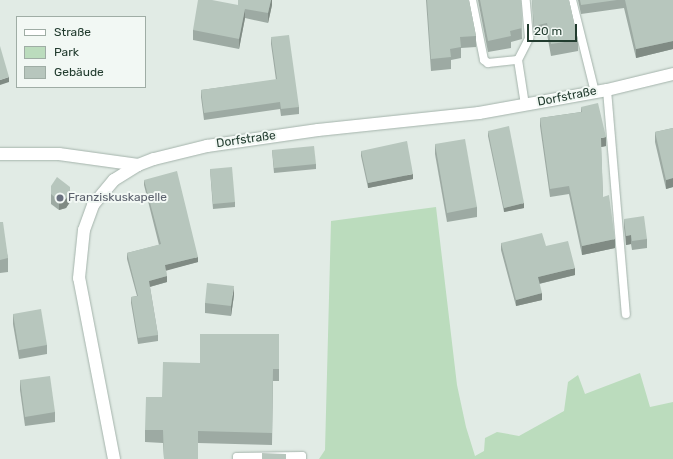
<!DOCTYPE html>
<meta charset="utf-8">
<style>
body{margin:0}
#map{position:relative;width:673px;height:459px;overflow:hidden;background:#e1ebe5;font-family:Rubik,sans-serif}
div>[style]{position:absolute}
.green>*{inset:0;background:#bbdcbd}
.roads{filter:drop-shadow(0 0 1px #a4b3ab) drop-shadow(0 0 1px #a4b3ab)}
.lane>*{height:8px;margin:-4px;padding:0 4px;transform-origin:4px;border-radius:4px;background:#fff}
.street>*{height:12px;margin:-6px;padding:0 6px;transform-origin:6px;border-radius:6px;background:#fff}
.wall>*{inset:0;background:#9daaa3}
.shaded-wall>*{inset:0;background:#808b84}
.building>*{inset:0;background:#b7c6bd}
.dots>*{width:11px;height:11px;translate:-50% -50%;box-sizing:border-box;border:2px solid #f2f8f4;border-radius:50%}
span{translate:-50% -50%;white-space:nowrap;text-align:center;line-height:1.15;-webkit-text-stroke:4px #f2f8f4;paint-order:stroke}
.street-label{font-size:12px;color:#223c2f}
.worship-label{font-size:12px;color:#5b616d}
.left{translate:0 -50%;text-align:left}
.legend{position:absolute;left:16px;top:16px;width:130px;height:72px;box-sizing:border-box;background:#f2f8f4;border:1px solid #9fada5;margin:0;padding:5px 7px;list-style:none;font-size:12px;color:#223c2f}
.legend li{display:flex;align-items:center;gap:8px;height:20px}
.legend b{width:20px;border:1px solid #9fada5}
.scale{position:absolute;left:527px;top:24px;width:50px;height:18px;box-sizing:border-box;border:2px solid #223c2f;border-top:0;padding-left:5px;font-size:12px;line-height:14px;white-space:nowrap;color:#223c2f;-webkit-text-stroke:3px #f2f8f4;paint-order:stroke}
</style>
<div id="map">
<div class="green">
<i style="clip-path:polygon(436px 207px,457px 385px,466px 427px,475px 456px,484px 451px,485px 438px,497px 432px,519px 436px,564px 411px,568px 382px,578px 375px,585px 394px,640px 373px,650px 407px,673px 402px,673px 459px,319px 459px,325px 450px,331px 221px)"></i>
</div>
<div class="roads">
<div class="lane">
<i style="left:472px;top:0;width:61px;rotate:78.7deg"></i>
<i style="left:484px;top:60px;width:5px;rotate:37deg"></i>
<i style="left:488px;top:63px;width:30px;rotate:-6deg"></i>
<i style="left:572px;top:0;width:95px;rotate:76deg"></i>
<i style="left:607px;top:90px;width:225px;rotate:85.2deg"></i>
<i style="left:525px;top:105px;width:46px;rotate:-98.8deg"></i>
<i style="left:518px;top:60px;width:25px;rotate:-63deg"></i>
<i style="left:529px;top:38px;width:38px;rotate:-95deg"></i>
<i style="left:237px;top:459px;width:2px;rotate:-90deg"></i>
<i style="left:237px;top:457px;width:65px;rotate:-0.9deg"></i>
<i style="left:302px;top:456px;width:3px;rotate:90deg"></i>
</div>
<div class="street">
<i style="left:0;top:154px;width:59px"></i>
<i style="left:59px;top:154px;width:80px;rotate:7.9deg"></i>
<i style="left:114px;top:459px;width:184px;rotate:-100.9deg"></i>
<i style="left:79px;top:278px;width:48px;rotate:-84.1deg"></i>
<i style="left:84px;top:230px;width:27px;rotate:-70deg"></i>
<i style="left:93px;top:205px;width:33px;rotate:-50deg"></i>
<i style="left:114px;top:180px;width:28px;rotate:-32deg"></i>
<i style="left:138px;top:165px;width:17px;rotate:-21deg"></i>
<i style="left:154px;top:159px;width:55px;rotate:-13.8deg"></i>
<i style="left:207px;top:146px;width:112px;rotate:-8.2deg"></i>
<i style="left:318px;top:130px;width:162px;rotate:-6deg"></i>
<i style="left:479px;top:113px;width:130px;rotate:-10.2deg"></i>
<i style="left:607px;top:90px;width:68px;rotate:-13.6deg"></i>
</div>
</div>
<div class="wall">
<i style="clip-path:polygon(272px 0,272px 5px,268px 23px,245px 18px,239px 49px,193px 40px,193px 30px,238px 5px)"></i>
<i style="clip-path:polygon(426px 0,469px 0,476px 36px,476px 47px,461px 48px,461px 58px,451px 60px,451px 69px,431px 71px)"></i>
<i style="clip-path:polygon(478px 0,521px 0,522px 39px,511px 42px,511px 48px,488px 52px)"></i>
<i style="clip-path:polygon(532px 0,569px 0,578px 40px,578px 51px,551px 56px,547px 34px,534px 37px)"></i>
<i style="clip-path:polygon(578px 0,673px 0,673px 49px,636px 58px,624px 8px,581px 14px)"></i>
<i style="clip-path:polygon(271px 37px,299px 107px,299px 114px,281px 116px,280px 109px,204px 120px,201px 97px,201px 90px,276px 80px,271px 44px)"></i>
<i style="clip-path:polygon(581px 107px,606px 146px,601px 147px,603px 197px,615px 248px,582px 255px,569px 194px,550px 197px,540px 126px,540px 118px,581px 112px)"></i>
<i style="clip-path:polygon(673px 128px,673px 187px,666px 189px,655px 142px,655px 132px)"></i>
<i style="clip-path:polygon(488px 131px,524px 208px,504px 212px,488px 136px)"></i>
<i style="clip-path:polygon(435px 144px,477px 207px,477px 217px,447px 222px,435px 154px)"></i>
<i style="clip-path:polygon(272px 150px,316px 164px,316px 169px,274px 173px)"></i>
<i style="clip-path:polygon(361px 151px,413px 179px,368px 188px,361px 156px)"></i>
<i style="clip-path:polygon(210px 169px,235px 202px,235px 207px,213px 209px)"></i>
<i style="clip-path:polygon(144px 180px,198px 262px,166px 270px,167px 282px,150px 287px,158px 335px,158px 341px,138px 344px,131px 303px,131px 297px,137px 296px,127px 259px,127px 253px,159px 245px,144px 185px)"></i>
<i style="clip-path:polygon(51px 186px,70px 202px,66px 208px,59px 210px,51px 204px)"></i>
<i style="clip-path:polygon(624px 219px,647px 239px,647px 248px,632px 250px,631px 244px,626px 245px,624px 228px)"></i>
<i style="clip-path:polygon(0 222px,8px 258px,8px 272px,0 273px)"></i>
<i style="clip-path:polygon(501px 243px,546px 246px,575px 275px,539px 284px,542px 300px,516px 306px,501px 250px)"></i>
<i style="clip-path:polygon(234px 295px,231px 316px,205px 313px,205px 303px)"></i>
<i style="clip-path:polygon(13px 314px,47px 345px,47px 354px,19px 359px,13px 324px)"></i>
<i style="clip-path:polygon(279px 334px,279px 381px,273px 381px,272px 445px,198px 443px,198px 459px,164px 459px,163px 443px,145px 442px,145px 430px,162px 397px,200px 363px)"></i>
<i style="clip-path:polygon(20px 380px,55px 412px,55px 422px,25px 426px,20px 390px)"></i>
</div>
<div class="shaded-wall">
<i style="clip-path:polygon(271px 0,272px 0,272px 5px,268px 23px,268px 13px)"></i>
<i style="clip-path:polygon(245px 9px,245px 18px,239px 49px,239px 39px)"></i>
<i style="clip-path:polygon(673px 41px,673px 49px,636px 58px,636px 49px)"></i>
<i style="clip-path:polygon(9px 77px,9px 82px,0 85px,0 80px)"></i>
<i style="clip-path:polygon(606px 137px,606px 146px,601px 147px,601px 138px)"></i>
<i style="clip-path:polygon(413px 174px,413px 179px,368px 188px,368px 183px)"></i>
<i style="clip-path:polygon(673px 178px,673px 187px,666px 189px,666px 180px)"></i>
<i style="clip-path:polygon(70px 192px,70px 202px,66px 208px,59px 210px,59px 201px)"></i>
<i style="clip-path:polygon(524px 203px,524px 208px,504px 212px,504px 208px)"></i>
<i style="clip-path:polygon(631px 235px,631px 244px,626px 245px,626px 236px)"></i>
<i style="clip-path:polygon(615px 239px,615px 248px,582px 255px,582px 246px)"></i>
<i style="clip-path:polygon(198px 257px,198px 262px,165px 271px,165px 265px)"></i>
<i style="clip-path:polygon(575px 268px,575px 275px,538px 284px,538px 277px)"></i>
<i style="clip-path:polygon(167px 276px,167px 282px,149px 287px,149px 281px)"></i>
<i style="clip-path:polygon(234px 286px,234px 295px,231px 316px,231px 306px)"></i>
<i style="clip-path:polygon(542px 293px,542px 300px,516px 306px,516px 300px)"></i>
</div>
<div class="building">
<i style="clip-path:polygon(198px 0,212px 0,238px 5px,238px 0,271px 0,268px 13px,245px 9px,239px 39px,193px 30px)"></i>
<i style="clip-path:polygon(427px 0,469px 0,476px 36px,460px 37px,461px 47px,450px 49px,451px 57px,431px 59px)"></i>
<i style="clip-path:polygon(480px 0,521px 0,522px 28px,510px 31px,511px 36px,488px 41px)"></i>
<i style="clip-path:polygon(532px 0,569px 0,578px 40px,551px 44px,547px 23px,534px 26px)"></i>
<i style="clip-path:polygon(580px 0,617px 0,581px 5px)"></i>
<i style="clip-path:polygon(625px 0,673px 0,673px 41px,636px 49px)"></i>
<i style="clip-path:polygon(289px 35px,299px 107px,281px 109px,280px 102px,204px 113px,201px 90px,277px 79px,271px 37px)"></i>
<i style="clip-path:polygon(0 46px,9px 77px,0 80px)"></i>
<i style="clip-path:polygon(598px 103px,606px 137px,601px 138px,603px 197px,609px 195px,615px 239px,582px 246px,569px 186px,550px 189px,540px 118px,582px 112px,581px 107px)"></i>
<i style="clip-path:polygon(509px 126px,524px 203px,504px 208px,488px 131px)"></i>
<i style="clip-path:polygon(673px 128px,673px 178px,666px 180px,655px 132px)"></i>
<i style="clip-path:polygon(465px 139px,477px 207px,447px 213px,435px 144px)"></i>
<i style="clip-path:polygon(407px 141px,413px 174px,368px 183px,361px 151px)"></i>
<i style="clip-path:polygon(314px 146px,316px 164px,274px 168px,272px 150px)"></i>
<i style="clip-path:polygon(232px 167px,235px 202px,213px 204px,210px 169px)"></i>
<i style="clip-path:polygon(177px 171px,198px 257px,165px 265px,167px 276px,149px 281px,158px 335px,138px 338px,131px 297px,138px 296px,127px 253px,161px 244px,144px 180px)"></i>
<i style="clip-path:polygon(57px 177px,70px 187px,70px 192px,66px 199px,59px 201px,51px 194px,51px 186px)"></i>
<i style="clip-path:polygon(644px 216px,647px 239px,632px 241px,631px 235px,626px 236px,624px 219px)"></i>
<i style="clip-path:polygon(0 222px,3px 222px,8px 258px,0 260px)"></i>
<i style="clip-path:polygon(542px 233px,546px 246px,568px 241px,575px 268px,538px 277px,542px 293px,516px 300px,501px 243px)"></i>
<i style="clip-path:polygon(207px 283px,234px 286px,231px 306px,205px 303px)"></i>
<i style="clip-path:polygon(41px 309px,47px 345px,19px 350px,13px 314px)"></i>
<i style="clip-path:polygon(200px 334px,279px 334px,279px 369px,273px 369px,272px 433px,198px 431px,198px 459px,164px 459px,163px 430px,145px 430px,146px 397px,162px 397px,163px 362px,200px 363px)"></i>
<i style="clip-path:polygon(50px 376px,55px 412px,25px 417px,20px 380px)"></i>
<i style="clip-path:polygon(262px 453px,286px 454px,286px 459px,262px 459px)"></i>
</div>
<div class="dots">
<i style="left:60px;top:198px;background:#6b7280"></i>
</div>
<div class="street-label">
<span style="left:567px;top:97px;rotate:-11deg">Dorfstraße</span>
<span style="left:246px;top:140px;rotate:-8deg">Dorfstraße</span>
</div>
<div class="worship-label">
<span class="left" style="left:68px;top:198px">Franziskuskapelle</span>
</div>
<ul class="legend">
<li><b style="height:5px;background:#fff"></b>Straße</li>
<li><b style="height:11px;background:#bbdcbd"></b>Park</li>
<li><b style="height:11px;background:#b7c6bd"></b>Gebäude</li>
</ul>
<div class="scale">20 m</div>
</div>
